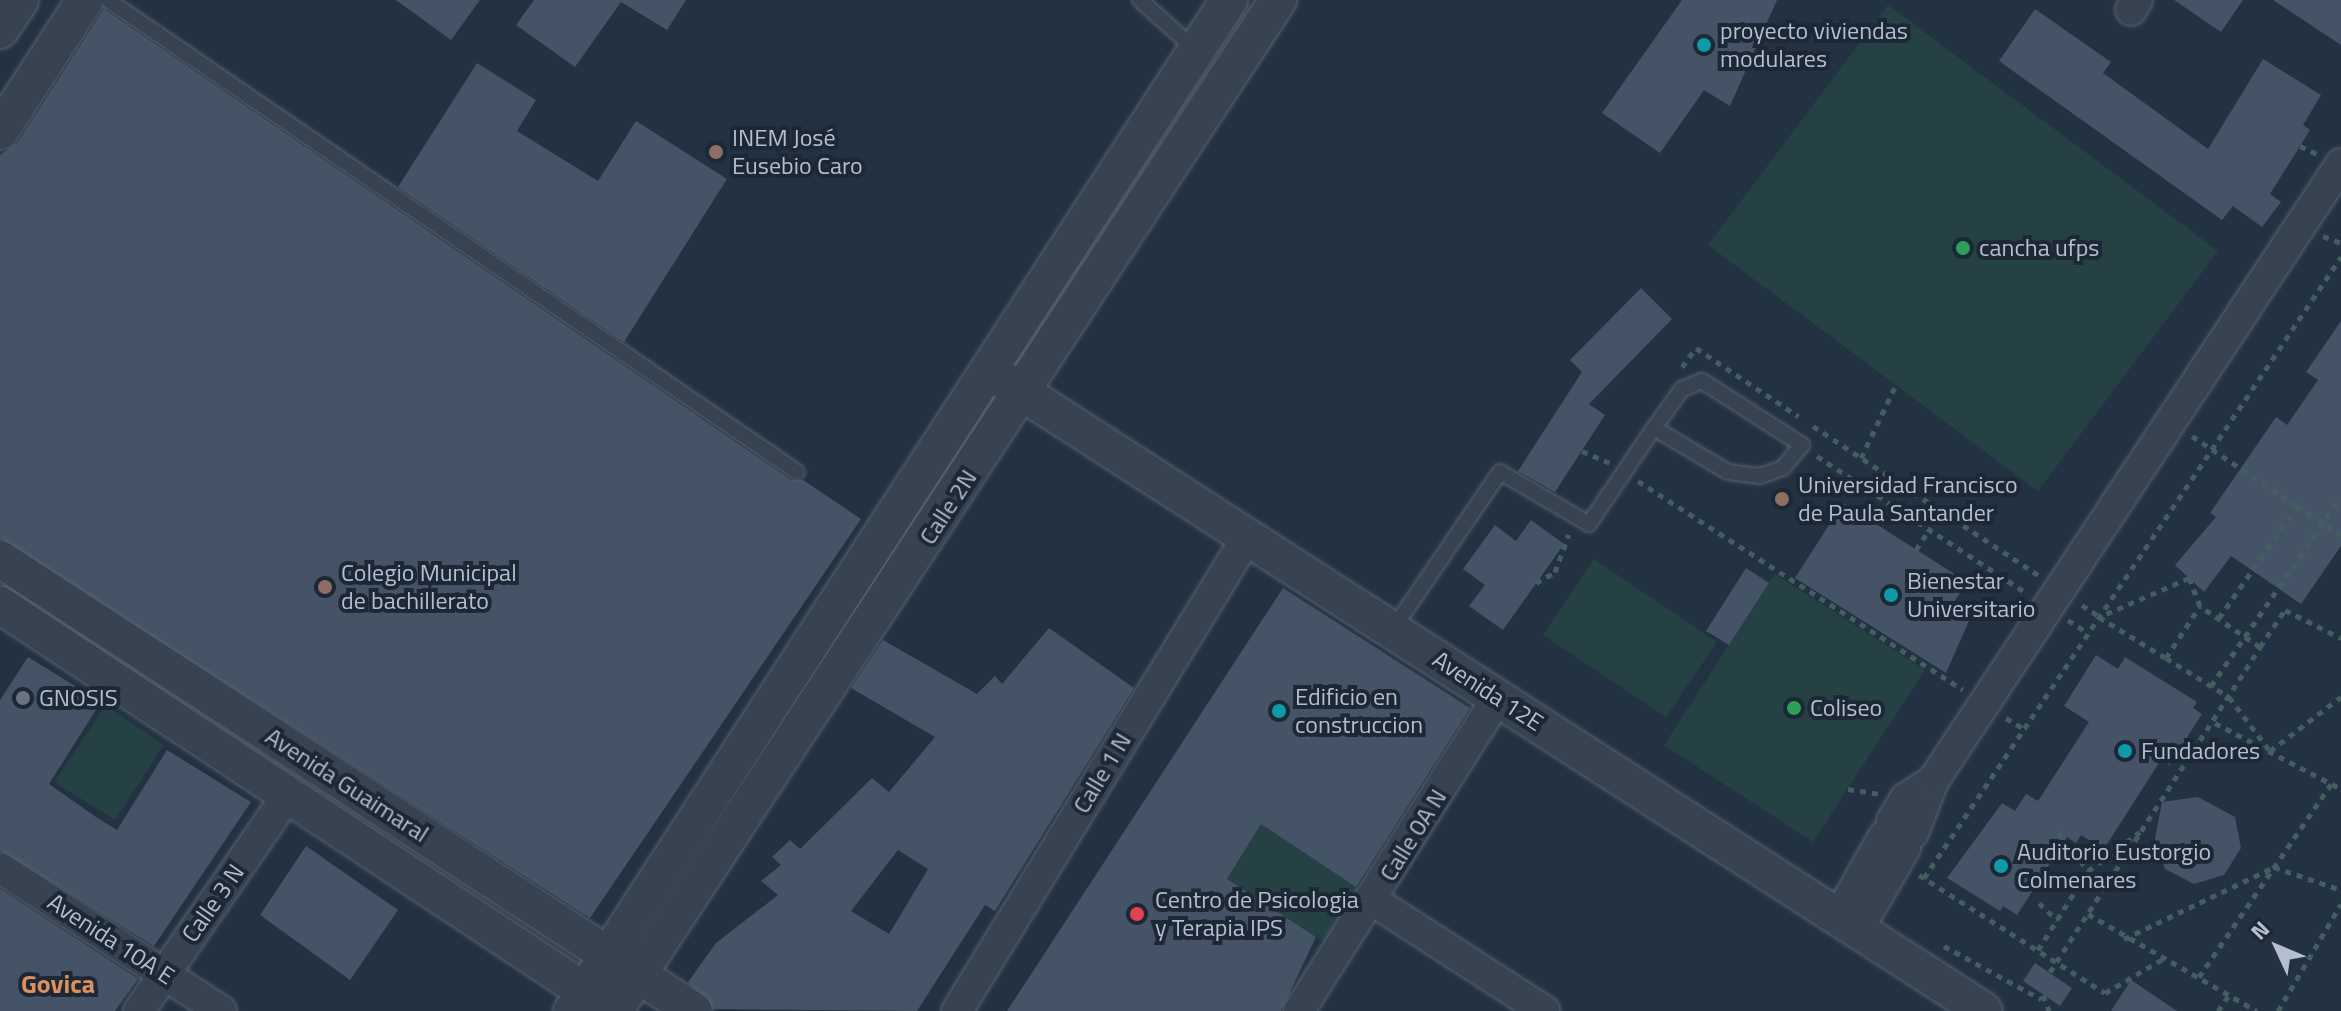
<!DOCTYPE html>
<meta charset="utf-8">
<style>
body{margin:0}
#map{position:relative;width:2341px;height:1011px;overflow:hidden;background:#233242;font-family:"Titillium Web",sans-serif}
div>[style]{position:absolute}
.green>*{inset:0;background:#254143}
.building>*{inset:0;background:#445466}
.path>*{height:5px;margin-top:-2.5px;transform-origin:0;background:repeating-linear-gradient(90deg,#445d5f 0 6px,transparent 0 12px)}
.roads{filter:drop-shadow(0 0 2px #56616f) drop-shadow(0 0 2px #56616f)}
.service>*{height:14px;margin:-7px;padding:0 7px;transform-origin:7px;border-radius:7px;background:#384351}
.minor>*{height:30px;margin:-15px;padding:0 15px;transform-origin:15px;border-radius:15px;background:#384351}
.tertiary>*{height:36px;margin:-18px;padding:0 18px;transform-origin:18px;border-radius:18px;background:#384351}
.dots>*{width:22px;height:22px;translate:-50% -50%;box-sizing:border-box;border:4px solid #1d2836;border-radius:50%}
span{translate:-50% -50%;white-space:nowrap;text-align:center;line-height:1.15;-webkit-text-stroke:8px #1d2836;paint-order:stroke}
.poi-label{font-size:24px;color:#b4becc}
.left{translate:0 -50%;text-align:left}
.street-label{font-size:24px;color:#b4becc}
.neighbourhood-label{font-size:26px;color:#dd8f5e;font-weight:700}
.north{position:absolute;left:2237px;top:907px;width:80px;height:80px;-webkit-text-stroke:6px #1d2836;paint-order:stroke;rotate:314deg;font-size:22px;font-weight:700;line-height:32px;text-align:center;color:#b4becc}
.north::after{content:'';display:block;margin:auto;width:28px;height:36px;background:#b4becc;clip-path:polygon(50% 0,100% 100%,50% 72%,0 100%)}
</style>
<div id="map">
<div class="green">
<i style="clip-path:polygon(1888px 5px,2218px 251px,2038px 491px,1708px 245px)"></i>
<i style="clip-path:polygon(1594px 559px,1717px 642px,1666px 717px,1543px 635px)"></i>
<i style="clip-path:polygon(1775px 574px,1925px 670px,1813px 842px,1664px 745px)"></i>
<i style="clip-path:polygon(106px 705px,164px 745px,115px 820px,54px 782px)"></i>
<i style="clip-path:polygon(1261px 824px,1358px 888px,1324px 942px,1227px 879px)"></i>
</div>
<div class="building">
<i style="clip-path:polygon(396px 0,480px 0,451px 40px)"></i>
<i style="clip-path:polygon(534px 0,686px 0,667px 30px,621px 2px,575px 67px,516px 25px)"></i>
<i style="clip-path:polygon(1682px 0,1777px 0,1730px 106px,1704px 90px,1660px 153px,1602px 113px)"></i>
<i style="clip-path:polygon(2174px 0,2243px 0,2221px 32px)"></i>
<i style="clip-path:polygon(2273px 0,2341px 0,2341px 45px)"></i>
<i style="clip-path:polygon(104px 9px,791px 480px,803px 480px,861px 519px,590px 918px,0 538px,0 155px,18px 142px)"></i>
<i style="clip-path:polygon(2035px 9px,2111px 62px,2103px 73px,2208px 149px,2263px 59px,2321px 95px,2303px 125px,2310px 130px,2270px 194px,2281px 202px,2262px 227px,2233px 206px,2222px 220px,1999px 61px)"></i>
<i style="clip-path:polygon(477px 63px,536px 100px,517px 131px,598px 181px,636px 121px,727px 179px,624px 342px,398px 187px)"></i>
<i style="clip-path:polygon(1641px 288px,1672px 319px,1589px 404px,1605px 415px,1555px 492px,1518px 471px,1582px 372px,1570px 360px)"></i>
<i style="clip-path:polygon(2341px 321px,2341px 546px,2301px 604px,2231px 556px,2204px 592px,2175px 565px,2216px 517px,2210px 513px,2276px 417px,2287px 425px,2318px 380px,2306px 372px)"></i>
<i style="clip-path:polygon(1843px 503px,1967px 582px,1950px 608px,1969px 621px,1946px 673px,1795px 578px)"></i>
<i style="clip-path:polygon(1531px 520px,1564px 544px,1503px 630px,1469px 606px,1485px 585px,1463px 569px,1495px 525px,1516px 541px)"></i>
<i style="clip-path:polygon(1746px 568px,1769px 583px,1729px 645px,1706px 631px)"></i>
<i style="clip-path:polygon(1283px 588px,1470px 708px,1356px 887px,1261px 824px,1227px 879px,1316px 937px,1281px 1011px,1007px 1011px)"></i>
<i style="clip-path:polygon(evenodd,1049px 628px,1134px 688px,995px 911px,985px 905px,917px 1011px,714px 1009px,688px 982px,716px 943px,778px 895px,761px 881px,781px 865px,772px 857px,790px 840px,800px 849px,872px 778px,889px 792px,935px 737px,851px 688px,883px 640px,977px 694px,995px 676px,1002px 684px,1049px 628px,898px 850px,928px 869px,889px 934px,851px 911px,898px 850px)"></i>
<i style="clip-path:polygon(2096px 655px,2118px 669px,2125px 657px,2197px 702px,2193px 708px,2202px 714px,2168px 767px,2173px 741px,2104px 849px,2081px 835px,2076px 843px,2067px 837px,2017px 915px,2003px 906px,2000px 911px,1947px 878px,2002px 803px,2015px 811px,2026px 794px,2038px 801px,2089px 722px,2064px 706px)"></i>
<i style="clip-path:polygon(28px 657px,101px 702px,49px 784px,96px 817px,117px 830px,167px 750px,251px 802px,154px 946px,0 850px,0 700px)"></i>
<i style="clip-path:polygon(2198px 797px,2235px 817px,2241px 848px,2224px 875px,2194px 884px,2165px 869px,2155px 839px,2162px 802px)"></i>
<i style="clip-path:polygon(306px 846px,398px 910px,350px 980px,260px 915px)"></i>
<i style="clip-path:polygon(0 889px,138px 979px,115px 1011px,0 1011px)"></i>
<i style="clip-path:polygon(2035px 963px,2072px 988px,2060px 1006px,2023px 981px)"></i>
<i style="clip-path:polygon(2131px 980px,2177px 1011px,2111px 1011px)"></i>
</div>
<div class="path">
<i style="left:2300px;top:146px;width:19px;rotate:25deg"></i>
<i style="left:2323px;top:236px;width:19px;rotate:21deg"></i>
<i style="left:1682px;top:367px;width:24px;rotate:-54deg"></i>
<i style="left:1696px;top:348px;width:123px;rotate:33.7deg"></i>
<i style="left:1813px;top:426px;width:270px;rotate:33.5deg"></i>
<i style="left:2192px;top:436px;width:126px;rotate:33.7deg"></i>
<i style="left:1582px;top:451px;width:30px;rotate:23deg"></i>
<i style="left:1817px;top:456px;width:250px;rotate:33.2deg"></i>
<i style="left:1861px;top:458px;width:81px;rotate:-64.4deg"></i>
<i style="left:1638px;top:481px;width:386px;rotate:32.7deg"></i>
<i style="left:1916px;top:550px;width:24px;rotate:-57deg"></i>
<i style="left:1536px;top:583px;width:22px;rotate:-30deg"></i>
<i style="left:1555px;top:572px;width:40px;rotate:-69.8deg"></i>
<i style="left:2082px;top:605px;width:22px;rotate:34deg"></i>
<i style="left:2219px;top:618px;width:136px;rotate:-55.1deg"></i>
<i style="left:2297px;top:506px;width:53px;rotate:33.4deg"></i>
<i style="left:2068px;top:620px;width:24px;rotate:33deg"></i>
<i style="left:2260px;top:647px;width:45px;rotate:-56deg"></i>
<i style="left:2285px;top:610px;width:63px;rotate:26.6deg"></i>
<i style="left:2166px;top:658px;width:74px;rotate:31.8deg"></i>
<i style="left:2229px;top:697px;width:68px;rotate:52.8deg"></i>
<i style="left:2270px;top:751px;width:89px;rotate:-37.3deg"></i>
<i style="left:2211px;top:686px;width:229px;rotate:-55.5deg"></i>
<i style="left:2006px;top:718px;width:21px;rotate:31deg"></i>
<i style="left:2215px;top:723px;width:142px;rotate:27.6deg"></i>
<i style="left:2186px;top:740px;width:14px;rotate:39deg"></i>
<i style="left:1848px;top:789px;width:31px;rotate:9deg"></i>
<i style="left:2058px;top:832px;width:49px;rotate:52.4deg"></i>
<i style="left:1919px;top:875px;width:220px;rotate:32.4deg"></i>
<i style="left:2105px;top:993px;width:67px;rotate:-30.4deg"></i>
<i style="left:1924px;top:878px;width:748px;rotate:-56.12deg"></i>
<i style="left:2039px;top:903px;width:25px;rotate:43deg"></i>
<i style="left:2088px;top:914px;width:195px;rotate:29.9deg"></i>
<i style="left:2124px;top:939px;width:166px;rotate:-25.6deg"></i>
<i style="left:2274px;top:867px;width:71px;rotate:18.9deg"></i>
<i style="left:1944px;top:946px;width:111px;rotate:28.7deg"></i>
<i style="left:2038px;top:950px;width:93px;rotate:-57.7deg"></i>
<i style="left:2088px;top:871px;width:65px;rotate:-36.9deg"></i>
<i style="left:2050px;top:972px;width:387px;rotate:-57.1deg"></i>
<i style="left:2260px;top:647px;width:73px;rotate:-145.7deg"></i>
<i style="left:2200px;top:606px;width:30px;rotate:-111deg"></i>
<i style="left:2189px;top:578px;width:98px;rotate:156.6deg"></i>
<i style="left:2099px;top:617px;width:79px;rotate:31.5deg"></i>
<i style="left:2166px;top:658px;width:62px;rotate:-56.8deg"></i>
<i style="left:2199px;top:977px;width:234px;rotate:-55.6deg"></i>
<i style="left:2043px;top:995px;width:17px;rotate:69deg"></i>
<i style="left:2218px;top:1011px;width:19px;rotate:-55deg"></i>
<i style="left:2278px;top:1011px;width:124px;rotate:-59.5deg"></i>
</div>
<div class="roads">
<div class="service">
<i style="left:108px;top:0;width:835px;rotate:34.41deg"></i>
<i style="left:1140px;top:0;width:75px;rotate:41.8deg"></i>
<i style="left:1702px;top:381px;width:119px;rotate:32.6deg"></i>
<i style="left:1802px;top:445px;width:30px;rotate:130deg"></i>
<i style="left:1783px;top:468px;width:24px;rotate:161deg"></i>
<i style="left:1760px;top:476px;width:32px;rotate:-173deg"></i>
<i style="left:1728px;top:472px;width:86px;rotate:-149.3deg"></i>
<i style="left:1654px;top:428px;width:48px;rotate:-54.3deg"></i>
<i style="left:1682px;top:389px;width:22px;rotate:-22deg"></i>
<i style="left:1393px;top:629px;width:190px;rotate:-55.7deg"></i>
<i style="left:1500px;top:472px;width:103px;rotate:30.3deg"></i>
<i style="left:1589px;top:524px;width:116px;rotate:-55.9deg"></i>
</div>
<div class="minor">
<i style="left:2131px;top:10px;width:12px;rotate:-59deg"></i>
<i style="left:1892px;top:821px;width:26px;rotate:-59deg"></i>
<i style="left:1905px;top:799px;width:33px;rotate:-33deg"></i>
<i style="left:1913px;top:833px;width:56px;rotate:-69deg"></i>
<i style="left:1933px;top:781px;width:740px;rotate:-56.52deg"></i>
<i style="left:0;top:868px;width:263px;rotate:32.9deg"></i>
<i style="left:1372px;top:900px;width:205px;rotate:32.8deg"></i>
<i style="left:1839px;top:916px;width:92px;rotate:-60.6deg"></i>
<i style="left:1858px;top:929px;width:94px;rotate:-59.9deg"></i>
<i style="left:139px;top:1011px;width:262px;rotate:-55.4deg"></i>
<i style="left:957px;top:1011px;width:557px;rotate:-58.51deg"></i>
<i style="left:1299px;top:1011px;width:371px;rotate:-57.6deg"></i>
</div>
<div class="tertiary">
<i style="left:0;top:30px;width:36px;rotate:-56deg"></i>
<i style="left:0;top:131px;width:156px;rotate:-57deg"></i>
<i style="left:1003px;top:380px;width:1166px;rotate:32.75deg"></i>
<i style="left:0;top:559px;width:828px;rotate:33.08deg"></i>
<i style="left:0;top:605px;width:723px;rotate:33.43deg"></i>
<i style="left:572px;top:1011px;width:1206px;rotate:-56.98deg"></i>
<i style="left:614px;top:1011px;width:1210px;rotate:-56.7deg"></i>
</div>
</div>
<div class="dots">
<i style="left:1704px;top:45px;background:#0f9aa8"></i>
<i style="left:716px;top:152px;background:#8d6e63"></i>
<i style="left:1963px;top:248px;background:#2e9e5b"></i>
<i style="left:1782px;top:499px;background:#8d6e63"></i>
<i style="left:325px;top:587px;background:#8d6e63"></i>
<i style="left:1891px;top:595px;background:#0f9aa8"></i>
<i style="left:23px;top:698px;background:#6b7280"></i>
<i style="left:1794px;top:708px;background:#2e9e5b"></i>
<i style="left:1279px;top:711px;background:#0f9aa8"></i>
<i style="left:2125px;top:751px;background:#0f9aa8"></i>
<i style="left:2001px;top:866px;background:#0f9aa8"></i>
<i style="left:1137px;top:914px;background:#e0444e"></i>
</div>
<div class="poi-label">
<span class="left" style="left:1720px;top:45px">proyecto viviendas<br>modulares</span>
<span class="left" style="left:732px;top:152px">INEM José<br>Eusebio Caro</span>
<span class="left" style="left:1979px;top:248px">cancha ufps</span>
<span class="left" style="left:1798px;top:499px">Universidad Francisco<br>de Paula Santander</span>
<span class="left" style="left:341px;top:587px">Colegio Municipal<br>de bachillerato</span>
<span class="left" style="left:1907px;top:595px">Bienestar<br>Universitario</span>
<span class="left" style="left:1295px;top:711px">Edificio en<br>construccion</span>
<span class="left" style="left:39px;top:698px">GNOSIS</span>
<span class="left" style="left:1810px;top:708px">Coliseo</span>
<span class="left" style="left:2141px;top:751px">Fundadores</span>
<span class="left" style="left:2017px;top:866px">Auditorio Eustorgio<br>Colmenares</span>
<span class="left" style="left:1155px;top:914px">Centro de Psicologia<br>y Terapia IPS</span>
</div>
<div class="street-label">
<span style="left:948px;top:507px;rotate:-57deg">Calle 2N</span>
<span style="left:1488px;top:691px;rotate:33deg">Avenida 12E</span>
<span style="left:1102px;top:773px;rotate:-59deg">Calle 1 N</span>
<span style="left:347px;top:785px;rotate:33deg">Avenida Guaimaral</span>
<span style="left:1413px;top:835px;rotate:-58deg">Calle 0A N</span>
<span style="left:213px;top:903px;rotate:-55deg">Calle 3 N</span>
<span style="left:111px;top:939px;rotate:33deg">Avenida 10A E</span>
</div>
<div class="neighbourhood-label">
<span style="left:58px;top:984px">Govica</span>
</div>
<div class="north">N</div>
</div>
